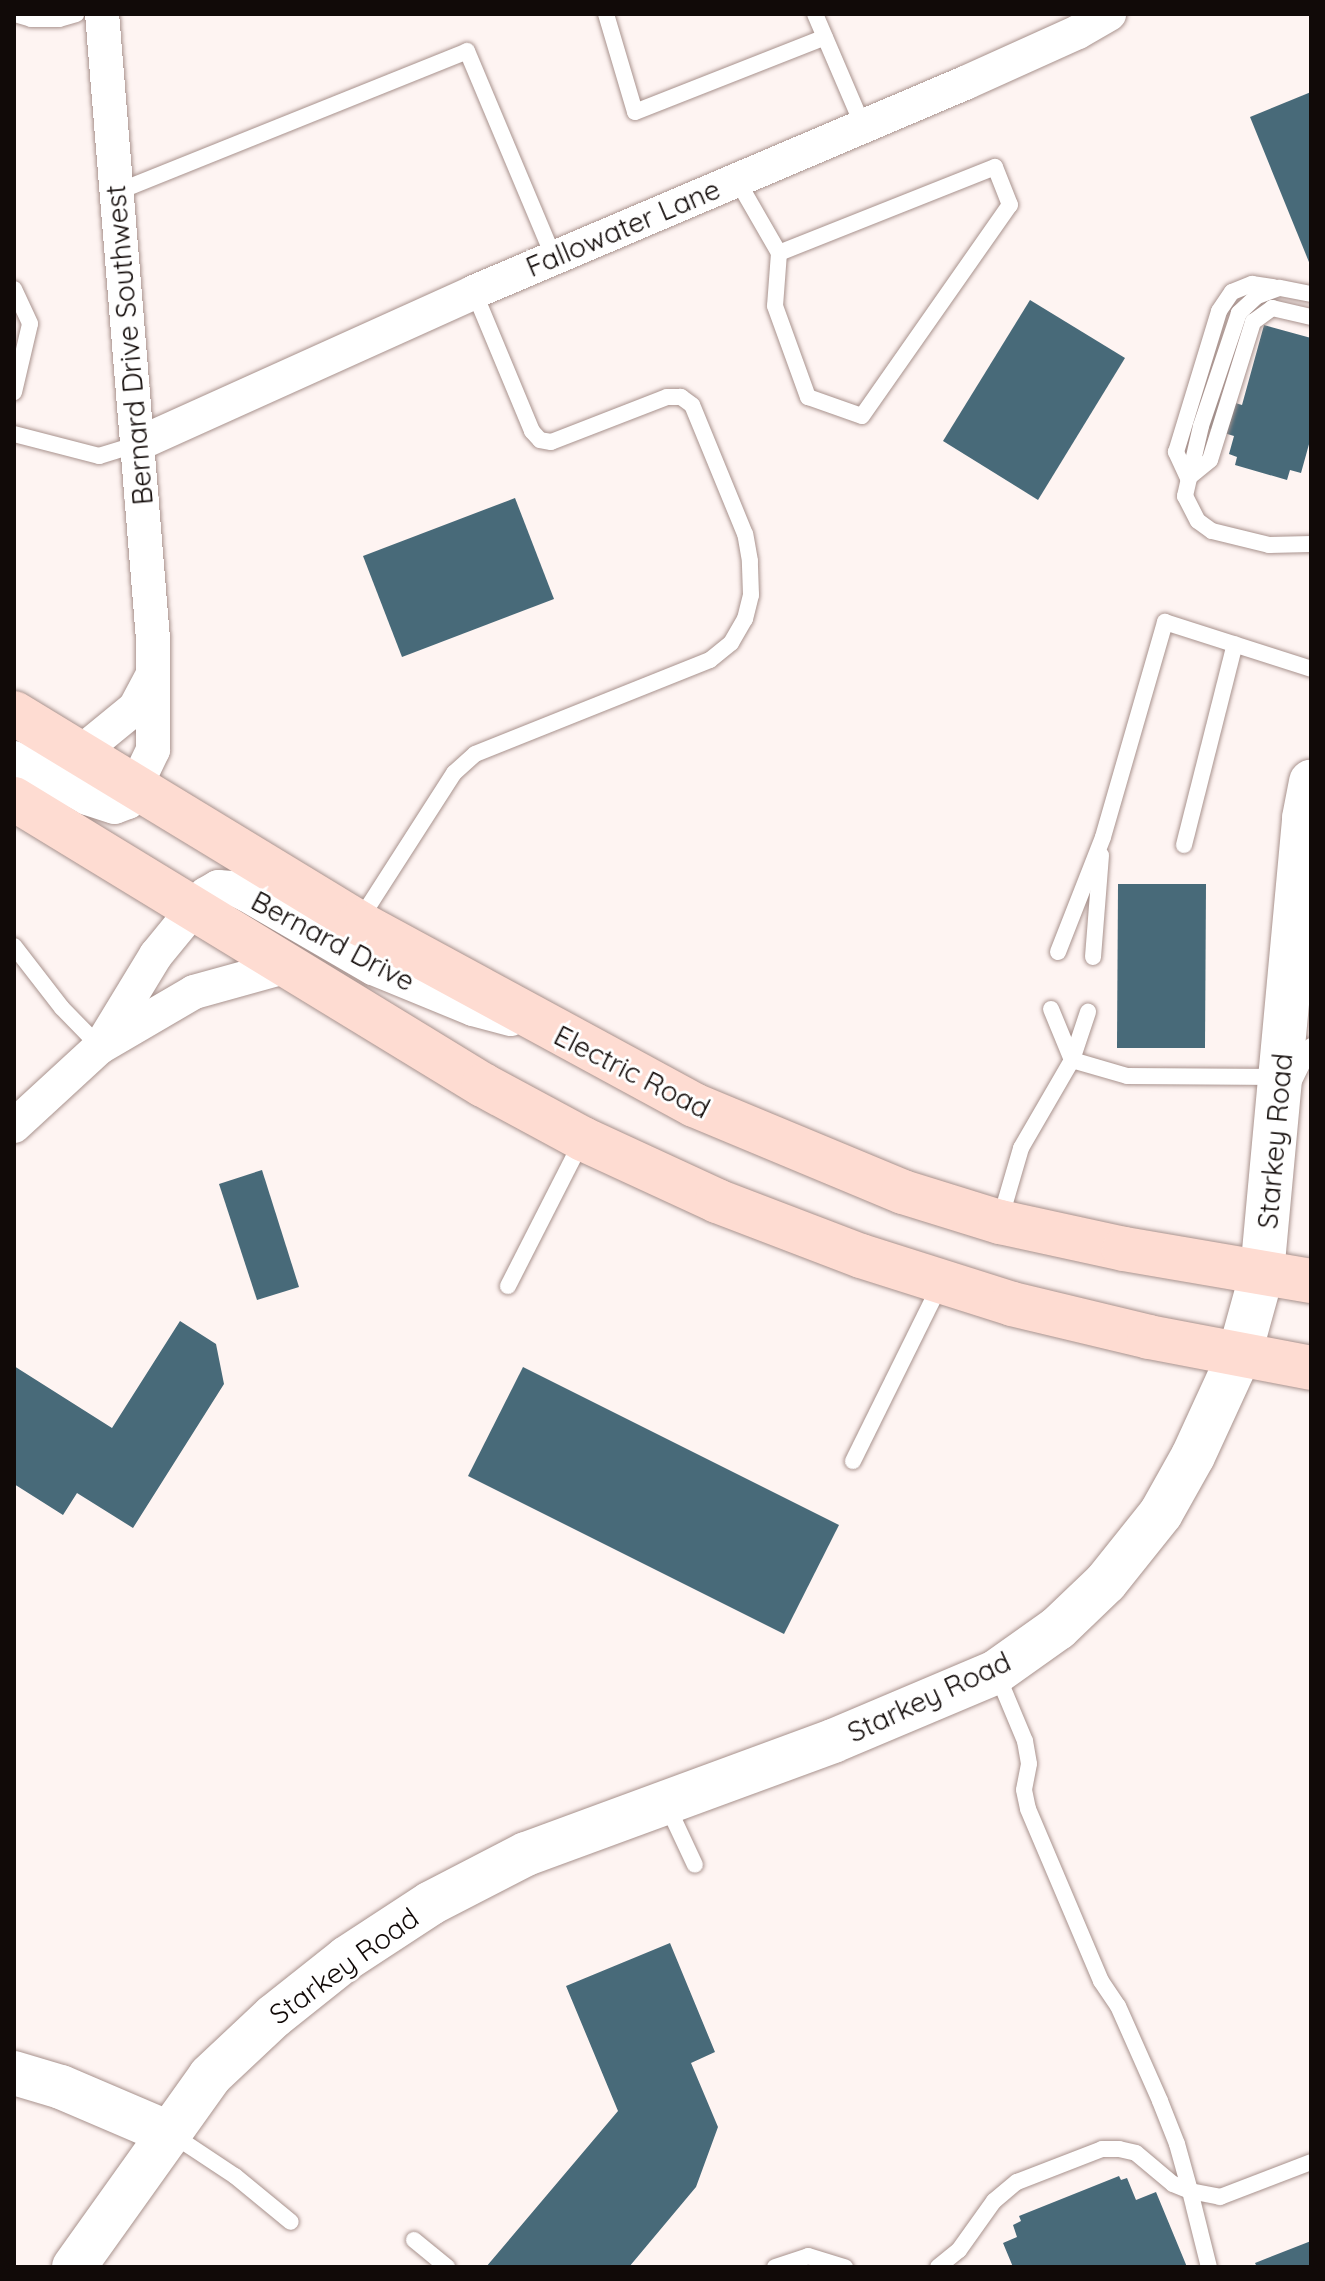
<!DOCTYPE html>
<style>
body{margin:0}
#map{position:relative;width:1325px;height:2281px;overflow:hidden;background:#fef4f2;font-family:Quicksand,sans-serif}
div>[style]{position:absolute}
.building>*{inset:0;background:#486a79}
.roads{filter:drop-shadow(0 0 2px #a8928d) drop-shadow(0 0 2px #a8928d)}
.lane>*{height:16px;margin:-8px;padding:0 8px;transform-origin:8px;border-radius:8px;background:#fff}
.street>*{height:34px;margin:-17px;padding:0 17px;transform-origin:17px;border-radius:17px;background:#fff}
.secondary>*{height:44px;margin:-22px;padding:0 22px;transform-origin:22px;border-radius:22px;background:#fff}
.primary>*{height:44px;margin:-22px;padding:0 22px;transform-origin:22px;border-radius:22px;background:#fedcd2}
span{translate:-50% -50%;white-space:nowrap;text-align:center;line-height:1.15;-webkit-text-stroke:6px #fff;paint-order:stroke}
.street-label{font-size:28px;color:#110a08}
.frame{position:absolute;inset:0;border:16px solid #110a08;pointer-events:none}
</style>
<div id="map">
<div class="building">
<i style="clip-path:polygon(1311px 92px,1311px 267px,1250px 117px)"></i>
<i style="clip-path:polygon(1030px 300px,1125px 358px,1038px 500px,943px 441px)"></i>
<i style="clip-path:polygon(1264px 325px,1311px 338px,1311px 437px,1301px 473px,1290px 470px,1287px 480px,1235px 465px,1237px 457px,1229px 454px,1234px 436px,1180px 420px,1189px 389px,1242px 405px)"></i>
<i style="clip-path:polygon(515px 498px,554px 599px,402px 657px,363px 556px)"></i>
<i style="clip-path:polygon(1118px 884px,1206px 884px,1205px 1048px,1117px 1048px)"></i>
<i style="clip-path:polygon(262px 1170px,299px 1287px,257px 1300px,219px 1184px)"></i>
<i style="clip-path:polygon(180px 1321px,216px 1344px,224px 1384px,133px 1528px,77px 1493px,63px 1515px,14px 1484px,14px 1366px,112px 1428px)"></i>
<i style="clip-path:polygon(523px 1367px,839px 1525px,784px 1634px,468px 1476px)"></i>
<i style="clip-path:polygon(670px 1943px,715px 2052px,691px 2063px,718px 2127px,696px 2187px,629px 2267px,486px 2267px,618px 2111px,566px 1986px)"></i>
<i style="clip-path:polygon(1119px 2176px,1121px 2180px,1127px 2178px,1136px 2200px,1156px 2192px,1187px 2267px,1013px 2267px,1003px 2243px,1017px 2237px,1013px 2225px,1021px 2221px,1019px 2216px)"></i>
<i style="clip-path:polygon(1311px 2241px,1311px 2267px,1257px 2267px,1255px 2263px)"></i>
</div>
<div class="roads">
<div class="lane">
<i style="left:15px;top:14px;width:17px;rotate:17deg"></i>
<i style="left:31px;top:19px;width:28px"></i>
<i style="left:59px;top:19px;width:18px;rotate:-16deg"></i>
<i style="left:606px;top:14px;width:102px;rotate:73.5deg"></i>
<i style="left:635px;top:112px;width:204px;rotate:-21.5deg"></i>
<i style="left:815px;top:14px;width:122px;rotate:66.8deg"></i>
<i style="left:737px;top:180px;width:84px;rotate:60.1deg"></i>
<i style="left:779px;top:253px;width:53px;rotate:94.3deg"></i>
<i style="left:775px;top:306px;width:97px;rotate:70.1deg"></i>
<i style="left:808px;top:397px;width:57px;rotate:19.4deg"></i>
<i style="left:862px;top:416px;width:258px;rotate:-55deg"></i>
<i style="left:1010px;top:205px;width:41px;rotate:-111.5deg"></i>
<i style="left:995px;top:167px;width:232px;rotate:158.3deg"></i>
<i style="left:117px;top:192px;width:377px;rotate:-21.9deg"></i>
<i style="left:467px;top:51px;width:225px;rotate:67.2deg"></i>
<i style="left:14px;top:289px;width:38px;rotate:65deg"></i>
<i style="left:30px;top:324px;width:70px;rotate:103.2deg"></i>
<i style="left:1311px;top:294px;width:33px;rotate:-169deg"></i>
<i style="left:1279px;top:288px;width:23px;rotate:160deg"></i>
<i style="left:1257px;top:296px;width:25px;rotate:137deg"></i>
<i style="left:1239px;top:313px;width:119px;rotate:108.6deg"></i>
<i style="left:1201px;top:426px;width:72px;rotate:102.9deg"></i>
<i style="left:1185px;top:496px;width:28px;rotate:63deg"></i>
<i style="left:1198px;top:521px;width:17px;rotate:36deg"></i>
<i style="left:1212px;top:531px;width:59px;rotate:13.8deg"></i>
<i style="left:1269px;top:545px;width:42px;rotate:-1.4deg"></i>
<i style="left:14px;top:434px;width:88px;rotate:14.5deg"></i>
<i style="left:99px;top:456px;width:41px;rotate:-17.1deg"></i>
<i style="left:1188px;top:478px;width:29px;rotate:-115deg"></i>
<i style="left:1176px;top:452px;width:147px;rotate:-73deg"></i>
<i style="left:1219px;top:311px;width:23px;rotate:-56deg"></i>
<i style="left:1232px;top:292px;width:22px;rotate:-22deg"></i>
<i style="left:1252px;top:284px;width:22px;rotate:8deg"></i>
<i style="left:1188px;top:478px;width:28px;rotate:-39deg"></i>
<i style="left:1210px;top:460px;width:145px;rotate:-72.7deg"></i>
<i style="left:1253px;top:322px;width:24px;rotate:-36deg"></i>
<i style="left:1272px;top:308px;width:40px;rotate:13deg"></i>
<i style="left:1184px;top:845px;width:207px;rotate:-75.8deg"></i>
<i style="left:359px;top:921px;width:176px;rotate:-57.3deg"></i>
<i style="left:454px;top:773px;width:28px;rotate:-42deg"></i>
<i style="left:475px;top:754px;width:253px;rotate:-21.8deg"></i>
<i style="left:710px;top:660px;width:27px;rotate:-39deg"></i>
<i style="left:731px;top:643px;width:28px;rotate:-60deg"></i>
<i style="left:745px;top:619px;width:25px;rotate:-76deg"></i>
<i style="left:751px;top:595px;width:34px;rotate:-92deg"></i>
<i style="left:750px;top:561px;width:27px;rotate:-100deg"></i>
<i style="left:745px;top:534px;width:139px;rotate:-112.3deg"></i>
<i style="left:692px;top:405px;width:14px;rotate:-144deg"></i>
<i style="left:681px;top:397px;width:14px;rotate:180deg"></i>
<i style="left:667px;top:397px;width:124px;rotate:158.8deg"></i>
<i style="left:551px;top:442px;width:11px;rotate:-170deg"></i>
<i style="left:540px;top:440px;width:12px;rotate:-132deg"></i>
<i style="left:532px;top:431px;width:151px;rotate:-112.6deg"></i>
<i style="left:14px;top:946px;width:78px;rotate:52.3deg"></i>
<i style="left:62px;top:1008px;width:54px;rotate:45.7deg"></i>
<i style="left:1058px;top:952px;width:123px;rotate:-68.6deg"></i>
<i style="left:1103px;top:837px;width:224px;rotate:-73.9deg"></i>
<i style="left:1165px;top:622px;width:153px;rotate:17.8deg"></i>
<i style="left:1093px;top:957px;width:102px;rotate:-85.5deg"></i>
<i style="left:1051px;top:1009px;width:55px;rotate:67.6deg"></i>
<i style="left:1072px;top:1060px;width:57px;rotate:16.2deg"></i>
<i style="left:1127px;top:1076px;width:152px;rotate:0.4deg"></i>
<i style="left:1294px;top:1081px;width:39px;rotate:-64deg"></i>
<i style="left:1000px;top:1220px;width:75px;rotate:-73.7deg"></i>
<i style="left:1021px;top:1148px;width:102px;rotate:-59.9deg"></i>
<i style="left:1072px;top:1060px;width:51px;rotate:-71.6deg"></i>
<i style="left:508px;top:1286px;width:163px;rotate:-63deg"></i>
<i style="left:853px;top:1461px;width:199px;rotate:-63.7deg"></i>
<i style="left:997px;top:1674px;width:73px;rotate:67.3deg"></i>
<i style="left:1025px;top:1741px;width:23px;rotate:80deg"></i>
<i style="left:1029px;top:1764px;width:26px;rotate:101deg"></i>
<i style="left:1024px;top:1790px;width:19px;rotate:78deg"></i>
<i style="left:1028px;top:1809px;width:187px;rotate:67deg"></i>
<i style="left:1101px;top:1981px;width:30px;rotate:56deg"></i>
<i style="left:1118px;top:2006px;width:104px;rotate:66.1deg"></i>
<i style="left:1160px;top:2101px;width:46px;rotate:68.4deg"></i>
<i style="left:1177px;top:2144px;width:49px;rotate:74.5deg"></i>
<i style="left:1190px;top:2191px;width:31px;rotate:11deg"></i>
<i style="left:1220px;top:2197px;width:97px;rotate:-21deg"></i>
<i style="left:666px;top:1803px;width:68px;rotate:64.9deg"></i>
<i style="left:170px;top:2133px;width:78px;rotate:33.5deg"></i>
<i style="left:235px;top:2176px;width:72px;rotate:39.4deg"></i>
<i style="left:414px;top:2240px;width:43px;rotate:39.3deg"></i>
<i style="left:775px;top:2267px;width:35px;rotate:-18deg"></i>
<i style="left:808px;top:2256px;width:39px;rotate:17deg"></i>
<i style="left:938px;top:2267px;width:27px;rotate:-39deg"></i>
<i style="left:959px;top:2250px;width:60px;rotate:-54.5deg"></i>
<i style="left:994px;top:2201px;width:30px;rotate:-40deg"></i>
<i style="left:1017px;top:2182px;width:91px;rotate:-21.2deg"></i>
<i style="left:1102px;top:2149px;width:17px"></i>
<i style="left:1119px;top:2149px;width:17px;rotate:13deg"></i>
<i style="left:1136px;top:2153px;width:48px;rotate:40deg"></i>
<i style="left:1173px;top:2184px;width:18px;rotate:22deg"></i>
<i style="left:1190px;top:2191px;width:78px;rotate:76deg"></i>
</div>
<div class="street">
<i style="left:138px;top:444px;width:369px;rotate:-24.3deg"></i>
<i style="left:474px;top:292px;width:534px;rotate:-23.06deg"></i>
<i style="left:965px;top:83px;width:124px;rotate:-24.3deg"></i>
<i style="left:1078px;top:32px;width:36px;rotate:-30deg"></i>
<i style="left:80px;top:753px;width:71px;rotate:-39.3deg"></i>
<i style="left:135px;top:708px;width:36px;rotate:-62deg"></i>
<i style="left:14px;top:758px;width:83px;rotate:28.7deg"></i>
<i style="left:87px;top:798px;width:29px;rotate:18deg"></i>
<i style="left:115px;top:807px;width:14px;rotate:-21deg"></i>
<i style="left:128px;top:802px;width:58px;rotate:-64.3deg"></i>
<i style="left:153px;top:750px;width:111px;rotate:-90deg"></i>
<i style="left:153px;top:639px;width:627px;rotate:-94.66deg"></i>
<i style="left:100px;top:1047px;width:108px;rotate:-58.7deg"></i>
<i style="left:156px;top:955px;width:79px;rotate:-50.7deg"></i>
<i style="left:206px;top:894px;width:14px;rotate:-30deg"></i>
<i style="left:218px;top:887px;width:14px;rotate:4deg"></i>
<i style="left:232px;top:888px;width:17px;rotate:25deg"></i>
<i style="left:247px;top:895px;width:146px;rotate:30.1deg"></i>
<i style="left:373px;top:968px;width:108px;rotate:22.3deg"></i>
<i style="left:473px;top:1009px;width:39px;rotate:15deg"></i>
<i style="left:14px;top:1126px;width:117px;rotate:-42.6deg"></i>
<i style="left:100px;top:1047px;width:109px;rotate:-30.3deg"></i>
<i style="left:194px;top:992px;width:98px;rotate:-15.5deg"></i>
</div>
<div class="secondary">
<i style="left:14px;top:2073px;width:49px;rotate:16.6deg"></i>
<i style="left:61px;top:2087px;width:117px;rotate:23.1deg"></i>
<i style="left:74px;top:2267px;width:234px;rotate:-54.5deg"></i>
<i style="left:210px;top:2076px;width:88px;rotate:-43.2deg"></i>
<i style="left:274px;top:2016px;width:93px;rotate:-38.5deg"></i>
<i style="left:347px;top:1958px;width:100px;rotate:-33.2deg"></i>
<i style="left:431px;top:1903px;width:107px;rotate:-27.3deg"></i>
<i style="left:526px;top:1854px;width:327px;rotate:-20.2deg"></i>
<i style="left:833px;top:1741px;width:177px;rotate:-22.9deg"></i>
<i style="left:996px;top:1672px;width:76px;rotate:-35.4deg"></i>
<i style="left:1058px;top:1628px;width:66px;rotate:-43.8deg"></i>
<i style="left:1106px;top:1582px;width:88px;rotate:-51.4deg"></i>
<i style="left:1161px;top:1513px;width:65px;rotate:-60.7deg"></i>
<i style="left:1193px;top:1456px;width:110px;rotate:-65.3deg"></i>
<i style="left:1239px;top:1356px;width:86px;rotate:-74.5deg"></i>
<i style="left:1262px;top:1273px;width:457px;rotate:-84.7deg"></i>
<i style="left:1304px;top:818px;width:37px;rotate:-79deg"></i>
</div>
<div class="primary">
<i style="left:14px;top:713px;width:404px;rotate:31.3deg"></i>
<i style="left:359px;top:923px;width:381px;rotate:28.5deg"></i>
<i style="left:694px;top:1105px;width:226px;rotate:22.6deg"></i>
<i style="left:903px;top:1192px;width:102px;rotate:17.2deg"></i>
<i style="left:1000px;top:1222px;width:127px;rotate:12.3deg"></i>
<i style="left:1124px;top:1249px;width:190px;rotate:9.7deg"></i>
<i style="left:14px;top:799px;width:549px;rotate:31.38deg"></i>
<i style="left:483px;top:1085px;width:114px;rotate:28.4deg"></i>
<i style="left:583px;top:1139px;width:148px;rotate:24.8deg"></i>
<i style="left:717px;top:1201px;width:154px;rotate:20.9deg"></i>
<i style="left:861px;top:1256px;width:158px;rotate:17.6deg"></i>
<i style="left:1012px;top:1304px;width:141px;rotate:13.5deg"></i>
<i style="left:1149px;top:1337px;width:165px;rotate:10.8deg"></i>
</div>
</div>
<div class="street-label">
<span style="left:623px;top:228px;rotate:-23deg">Fallowater Lane</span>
<span style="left:129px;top:345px;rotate:-95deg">Bernard Drive Southwest</span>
<span style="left:333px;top:941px;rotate:28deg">Bernard Drive</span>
<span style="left:632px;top:1072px;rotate:27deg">Electric Road</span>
<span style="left:1275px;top:1141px;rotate:-85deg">Starkey Road</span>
<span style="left:929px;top:1697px;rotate:-25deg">Starkey Road</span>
<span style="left:344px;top:1966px;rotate:-36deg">Starkey Road</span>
</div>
<div class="frame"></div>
</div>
